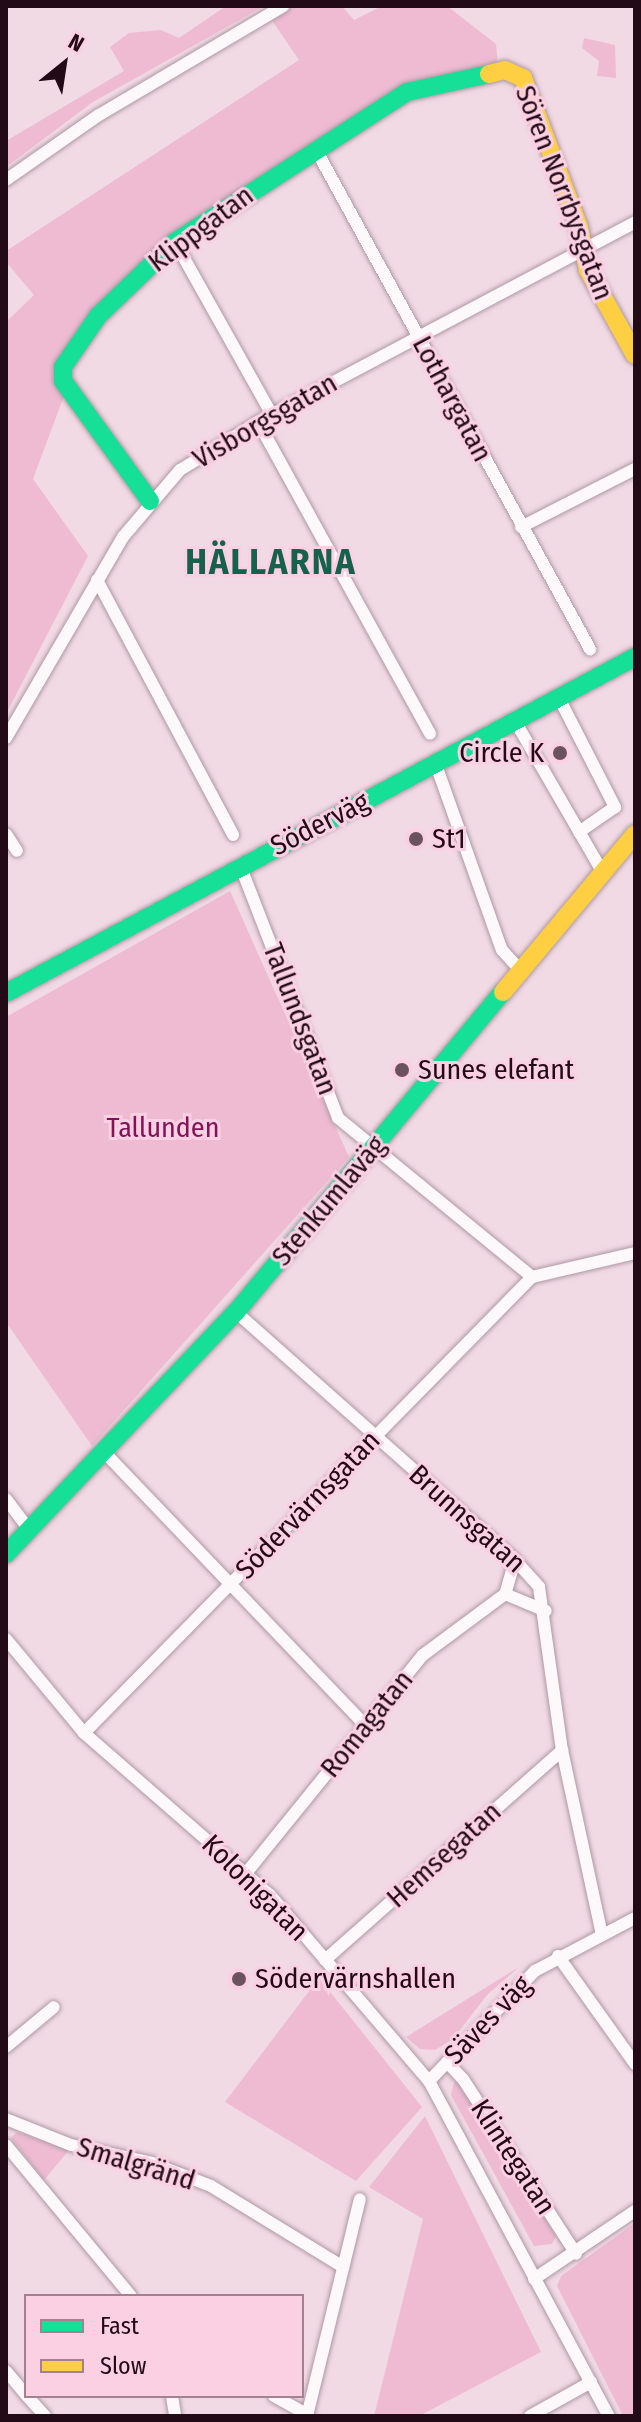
<!DOCTYPE html>
<meta charset="utf-8">
<style>
body{margin:0}
#map{position:relative;width:641px;height:2422px;overflow:hidden;background:#f1dae4;font-family:"Fira Sans Condensed",sans-serif}
div>[style]{position:absolute}
.green>*{inset:0;background:#eebbd3}
.roads{filter:drop-shadow(0 0 2px #ae98a3) drop-shadow(0 0 2px #ae98a3)}
.street>*{height:12px;margin:-6px;padding:0 6px;transform-origin:6px;border-radius:6px;background:#fdf9fb}
.fast>*{height:18px;margin:-9px;padding:0 9px;transform-origin:9px;border-radius:9px;background:#16e098}
.slow>*{height:18px;margin:-9px;padding:0 9px;transform-origin:9px;border-radius:9px;background:#ffcf43}
.dots>*{width:22px;height:22px;translate:-50% -50%;box-sizing:border-box;border:4px solid #fbd0e3;border-radius:50%}
span{translate:-50% -50%;white-space:nowrap;text-align:center;line-height:1.15;-webkit-text-stroke:6px #fbd0e3;paint-order:stroke}
.street-label{font-size:28px;color:#220a16}
.poi-label{font-size:28px;color:#220a16}
.right{translate:-100% -50%;text-align:right}
.left{translate:0 -50%;text-align:left}
.park-label{font-size:28px;color:#821356}
.district-label{font-size:36px;color:#15614c;font-weight:700;letter-spacing:2px}
.frame{position:absolute;inset:0;border:8px solid #220a16;pointer-events:none}
.legend{position:absolute;left:24px;top:2294px;width:280px;height:104px;box-sizing:border-box;background:#fbd0e3;border:2px solid #a48191;margin:0;padding:10px 14px;list-style:none;font-size:24px;color:#220a16}
.legend li{display:flex;align-items:center;gap:16px;height:40px}
.legend b{width:40px;border:2px solid #a48191}
.north{position:absolute;left:24px;top:24px;width:80px;height:80px;-webkit-text-stroke:6px #fbd0e3;paint-order:stroke;rotate:30deg;font-size:22px;font-weight:700;line-height:32px;text-align:center;color:#220a16}
.north::after{content:'';display:block;margin:auto;width:28px;height:36px;background:#220a16;clip-path:polygon(50% 0,100% 100%,50% 72%,0 100%)}
</style>
<div id="map">
<div class="green">
<i style="clip-path:polygon(226px 6px,264px 6px,93px 102px,6px 167px,6px 141px,124px 71px,110px 47px,129px 33px,161px 30px,179px 38px)"></i>
<i style="clip-path:polygon(288px 6px,342px 6px,354px 20px,382px 6px,447px 6px,496px 44px,498px 66px,367px 108px,167px 238px,58px 365px,65px 393px,33px 479px,88px 556px,6px 714px,6px 322px,34px 295px,6px 262px,6px 251px,299px 60px,269px 16px)"></i>
<i style="clip-path:polygon(584px 38px,615px 45px,616px 78px,597px 76px,599px 61px,582px 48px)"></i>
<i style="clip-path:polygon(230px 891px,349px 1157px,92px 1446px,6px 1322px,6px 1017px)"></i>
<i style="clip-path:polygon(519px 1967px,487px 1995px,453px 2039px,435px 2050px,420px 2049px,406px 2037px)"></i>
<i style="clip-path:polygon(319px 1978px,422px 2107px,356px 2181px,225px 2102px)"></i>
<i style="clip-path:polygon(454px 2082px,460px 2082px,556px 2236px,552px 2244px,534px 2246px,451px 2095px)"></i>
<i style="clip-path:polygon(425px 2116px,541px 2352px,419px 2416px,374px 2416px,423px 2219px,369px 2187px)"></i>
<i style="clip-path:polygon(17px 2132px,69px 2150px,44px 2180px,11px 2138px)"></i>
<i style="clip-path:polygon(635px 2223px,635px 2416px,623px 2416px,557px 2286px,561px 2276px)"></i>
</div>
<div class="roads">
<div class="street">
<i style="left:315px;top:148px;width:572px;rotate:61.24deg"></i>
<i style="left:6px;top:180px;width:113px;rotate:-35deg"></i>
<i style="left:99px;top:115px;width:214px;rotate:-30.6deg"></i>
<i style="left:175px;top:242px;width:198px;rotate:60.7deg"></i>
<i style="left:258px;top:422px;width:356px;rotate:61.1deg"></i>
<i style="left:521px;top:527px;width:128px;rotate:-27deg"></i>
<i style="left:97px;top:580px;width:289px;rotate:61.9deg"></i>
<i style="left:559px;top:698px;width:123px;rotate:62.8deg"></i>
<i style="left:615px;top:807px;width:44px;rotate:145.2deg"></i>
<i style="left:515px;top:721px;width:176px;rotate:59.9deg"></i>
<i style="left:6px;top:738px;width:233px;rotate:-59.8deg"></i>
<i style="left:123px;top:537px;width:88px;rotate:-49.6deg"></i>
<i style="left:180px;top:470px;width:92px;rotate:-31.6deg"></i>
<i style="left:258px;top:422px;width:427px;rotate:-27.9deg"></i>
<i style="left:436px;top:765px;width:196px;rotate:70.4deg"></i>
<i style="left:502px;top:950px;width:30px;rotate:48deg"></i>
<i style="left:6px;top:834px;width:20px;rotate:57deg"></i>
<i style="left:240px;top:865px;width:271px;rotate:68.8deg"></i>
<i style="left:338px;top:1118px;width:251px;rotate:39.3deg"></i>
<i style="left:532px;top:1277px;width:106px;rotate:-13.1deg"></i>
<i style="left:236px;top:1312px;width:373px;rotate:41.6deg"></i>
<i style="left:515px;top:1560px;width:36px;rotate:48deg"></i>
<i style="left:539px;top:1587px;width:165px;rotate:82deg"></i>
<i style="left:562px;top:1750px;width:189px;rotate:77.8deg"></i>
<i style="left:106px;top:1454px;width:376px;rotate:46.3deg"></i>
<i style="left:6px;top:1499px;width:38px;rotate:53deg"></i>
<i style="left:515px;top:1560px;width:35px;rotate:106deg"></i>
<i style="left:505px;top:1594px;width:44px;rotate:22.5deg"></i>
<i style="left:6px;top:1639px;width:122px;rotate:50.3deg"></i>
<i style="left:84px;top:1733px;width:247px;rotate:41.1deg"></i>
<i style="left:270px;top:1895px;width:245px;rotate:49.5deg"></i>
<i style="left:429px;top:2081px;width:380px;rotate:61.8deg"></i>
<i style="left:84px;top:1733px;width:639px;rotate:-45.51deg"></i>
<i style="left:247px;top:1872px;width:279px;rotate:-51deg"></i>
<i style="left:423px;top:1655px;width:102px;rotate:-36.6deg"></i>
<i style="left:558px;top:1956px;width:133px;rotate:54.5deg"></i>
<i style="left:325px;top:1960px;width:317px;rotate:-41.5deg"></i>
<i style="left:6px;top:2047px;width:62px;rotate:-39.8deg"></i>
<i style="left:447px;top:2062px;width:23px;rotate:47deg"></i>
<i style="left:463px;top:2079px;width:208px;rotate:57.1deg"></i>
<i style="left:429px;top:2081px;width:153px;rotate:-46.1deg"></i>
<i style="left:535px;top:1971px;width:113px;rotate:-27.9deg"></i>
<i style="left:6px;top:2119px;width:70px;rotate:21.8deg"></i>
<i style="left:71px;top:2145px;width:83px;rotate:12.5deg"></i>
<i style="left:152px;top:2163px;width:63px;rotate:21.3deg"></i>
<i style="left:211px;top:2186px;width:155px;rotate:31.5deg"></i>
<i style="left:6px;top:2145px;width:196px;rotate:50.4deg"></i>
<i style="left:534px;top:2279px;width:122px;rotate:-34deg"></i>
<i style="left:6px;top:2371px;width:31px;rotate:50deg"></i>
<i style="left:27px;top:2396px;width:27px;rotate:48deg"></i>
<i style="left:172px;top:2396px;width:20px;rotate:81deg"></i>
<i style="left:274px;top:2396px;width:39px;rotate:29deg"></i>
<i style="left:307px;top:2416px;width:223px;rotate:-76.3deg"></i>
<i style="left:530px;top:2416px;width:70px;rotate:-29.1deg"></i>
</div>
<div class="fast">
<i style="left:150px;top:501px;width:148px;rotate:-125.9deg"></i>
<i style="left:63px;top:381px;width:14px;rotate:-90deg"></i>
<i style="left:63px;top:367px;width:62px;rotate:-55.5deg"></i>
<i style="left:98px;top:316px;width:107px;rotate:-43.9deg"></i>
<i style="left:175px;top:242px;width:276px;rotate:-32.9deg"></i>
<i style="left:407px;top:92px;width:84px;rotate:-12.4deg"></i>
<i style="left:6px;top:993px;width:713px;rotate:-28.11deg"></i>
<i style="left:6px;top:1554px;width:334px;rotate:-46.5deg"></i>
<i style="left:236px;top:1312px;width:417px;rotate:-50.2deg"></i>
</div>
<div class="slow">
<i style="left:489px;top:74px;width:16px;rotate:-14deg"></i>
<i style="left:505px;top:70px;width:20px;rotate:24deg"></i>
<i style="left:523px;top:78px;width:159px;rotate:69.4deg"></i>
<i style="left:579px;top:227px;width:44px;rotate:78.2deg"></i>
<i style="left:588px;top:270px;width:97px;rotate:61.1deg"></i>
<i style="left:503px;top:992px;width:206px;rotate:-50.1deg"></i>
</div>
</div>
<div class="dots">
<i style="left:560px;top:753px;background:#6a535e"></i>
<i style="left:416px;top:839px;background:#6a535e"></i>
<i style="left:402px;top:1070px;background:#6a535e"></i>
<i style="left:239px;top:1979px;background:#6a535e"></i>
</div>
<div class="street-label">
<span style="left:564px;top:193px;rotate:69deg">Sören Norrbysgatan</span>
<span style="left:201px;top:229px;rotate:-37deg">Klippgatan</span>
<span style="left:452px;top:399px;rotate:62deg">Lothargatan</span>
<span style="left:265px;top:421px;rotate:-30deg">Visborgsgatan</span>
<span style="left:320px;top:824px;rotate:-27deg">Söderväg</span>
<span style="left:300px;top:1019px;rotate:69deg">Tallundsgatan</span>
<span style="left:329px;top:1201px;rotate:-50deg">Stenkumlaväg</span>
<span style="left:308px;top:1505px;rotate:-46deg">Södervärnsgatan</span>
<span style="left:467px;top:1519px;rotate:42deg">Brunnsgatan</span>
<span style="left:367px;top:1724px;rotate:-51deg">Romagatan</span>
<span style="left:444px;top:1855px;rotate:-42deg">Hemsegatan</span>
<span style="left:255px;top:1888px;rotate:45deg">Kolonigatan</span>
<span style="left:488px;top:2020px;rotate:-46deg">Säves väg</span>
<span style="left:513px;top:2157px;rotate:57deg">Klintegatan</span>
<span style="left:136px;top:2164px;rotate:17deg">Smalgränd</span>
</div>
<div class="poi-label">
<span class="right" style="left:544px;top:753px">Circle K</span>
<span class="left" style="left:432px;top:839px">St1</span>
<span class="left" style="left:418px;top:1070px">Sunes elefant</span>
<span class="left" style="left:255px;top:1979px">Södervärnshallen</span>
</div>
<div class="park-label">
<span style="left:163px;top:1128px">Tallunden</span>
</div>
<div class="district-label">
<span style="left:271px;top:563px">HÄLLARNA</span>
</div>
<div class="frame"></div>
<ul class="legend">
<li><b style="height:10px;background:#16e098"></b>Fast</li>
<li><b style="height:10px;background:#ffcf43"></b>Slow</li>
</ul>
<div class="north">N</div>
</div>
